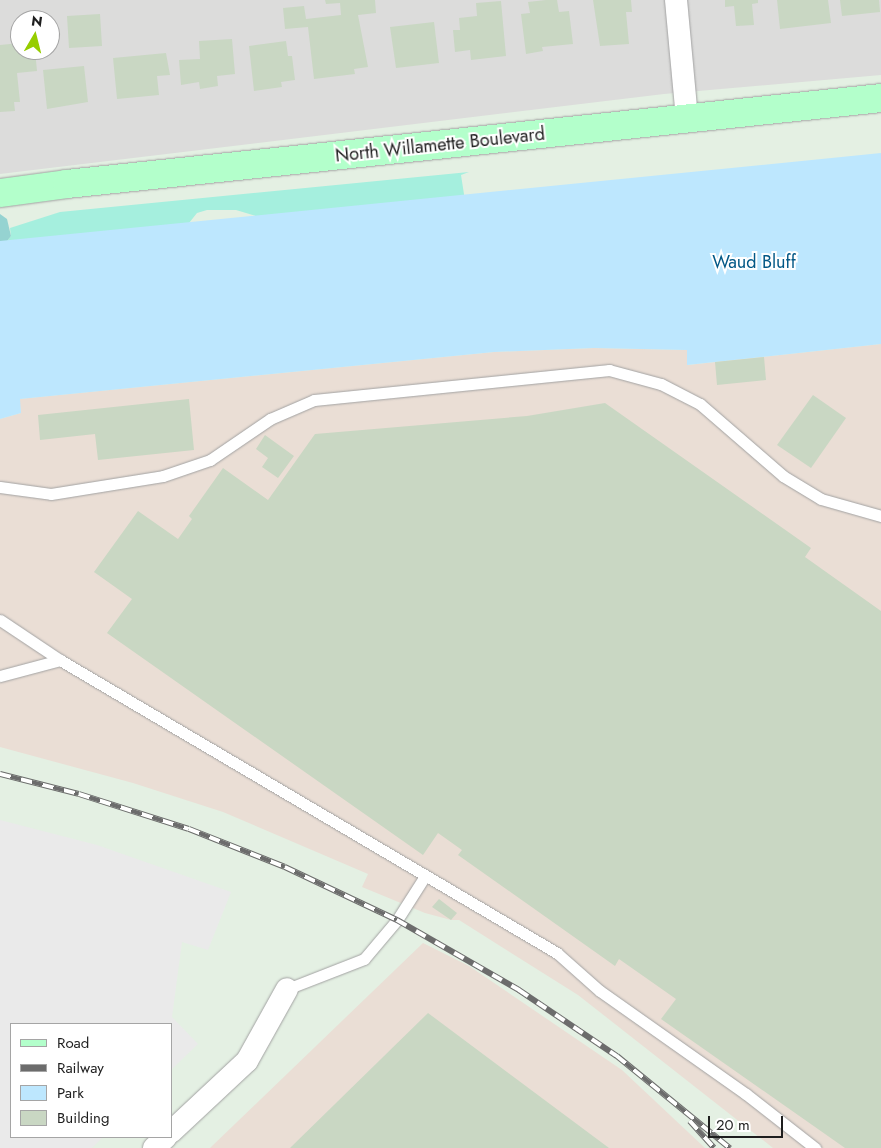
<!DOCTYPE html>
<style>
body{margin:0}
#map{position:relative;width:881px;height:1148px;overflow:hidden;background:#e4f0e3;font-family:Jost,sans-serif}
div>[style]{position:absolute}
.residential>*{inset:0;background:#dcdcdb}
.industrial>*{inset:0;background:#eaded5}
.grass>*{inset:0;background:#a5efde}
.forest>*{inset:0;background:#95d3d1}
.park>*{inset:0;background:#bde7fe}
.parking>*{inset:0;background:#eaeaea}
.building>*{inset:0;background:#c9d7c3}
.roads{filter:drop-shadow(0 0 1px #a2a2a2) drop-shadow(0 0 1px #a2a2a2)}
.service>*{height:11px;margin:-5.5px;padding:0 5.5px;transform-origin:5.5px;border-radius:5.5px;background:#fff}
.minor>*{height:22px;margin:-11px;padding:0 11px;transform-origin:11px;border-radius:11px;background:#fff}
.secondary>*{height:28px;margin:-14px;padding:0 14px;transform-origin:14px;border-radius:14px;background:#b3ffcb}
.rail>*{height:5.5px;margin-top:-2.75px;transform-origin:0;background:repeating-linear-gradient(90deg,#fff 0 11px,#6c6c6c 0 22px);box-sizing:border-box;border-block:1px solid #6c6c6c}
span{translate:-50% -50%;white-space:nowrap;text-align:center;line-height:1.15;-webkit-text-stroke:4px #fff;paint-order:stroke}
.street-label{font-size:18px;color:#1e1e1e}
.park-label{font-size:18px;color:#025886}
.legend{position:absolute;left:10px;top:1023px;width:162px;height:115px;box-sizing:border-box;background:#fff;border:1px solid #a5a5a5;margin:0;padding:6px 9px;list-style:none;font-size:15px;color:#1e1e1e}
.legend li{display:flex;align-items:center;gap:10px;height:25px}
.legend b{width:25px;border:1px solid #a5a5a5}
.north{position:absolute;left:10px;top:10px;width:50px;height:50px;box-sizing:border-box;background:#fff;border:1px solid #a5a5a5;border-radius:50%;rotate:8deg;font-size:14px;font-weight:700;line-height:20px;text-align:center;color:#1e1e1e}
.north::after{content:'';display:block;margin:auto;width:18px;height:22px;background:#96cd00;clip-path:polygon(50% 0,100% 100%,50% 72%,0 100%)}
.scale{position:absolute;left:708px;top:1116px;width:75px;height:22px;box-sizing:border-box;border:2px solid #1e1e1e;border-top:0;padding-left:6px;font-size:15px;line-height:18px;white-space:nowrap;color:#1e1e1e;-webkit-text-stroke:4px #fff;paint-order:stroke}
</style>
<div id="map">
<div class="residential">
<i style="clip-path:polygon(evenodd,0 0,881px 0,881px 75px,664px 94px,0 174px,0 0,20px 20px,50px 20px,50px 50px,20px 50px,20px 20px)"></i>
</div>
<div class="industrial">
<i style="clip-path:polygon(881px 344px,881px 1148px,773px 1148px,578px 995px,459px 920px,451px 920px,425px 913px,362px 887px,368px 874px,223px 812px,133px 783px,0 747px,0 419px,21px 413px,19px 399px,494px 352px,594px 348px,687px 350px,688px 365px)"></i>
<i style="clip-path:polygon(423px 943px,469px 966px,622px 1070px,705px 1148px,210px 1148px)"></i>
</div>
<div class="grass">
<i style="clip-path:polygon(469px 172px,461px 175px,466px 207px,272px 221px,236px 210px,207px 210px,197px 213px,189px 223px,0 250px,11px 236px,10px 228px,60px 212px)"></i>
</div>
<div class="forest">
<i style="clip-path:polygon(0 214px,7px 219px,11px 236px,0 250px)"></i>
</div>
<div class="park">
<i style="clip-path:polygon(881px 153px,881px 344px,687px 365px,687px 350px,594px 348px,494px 352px,20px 399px,21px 413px,0 419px,0 241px)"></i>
</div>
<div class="parking">
<i style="clip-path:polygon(0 820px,97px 845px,231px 892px,208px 950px,182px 942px,172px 1017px,198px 1044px,171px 1070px,171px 1024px,11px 1024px,11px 1137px,103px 1137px,92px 1148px,0 1148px)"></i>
</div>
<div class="building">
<i style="clip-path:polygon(325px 0,375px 0,376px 13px,358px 15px,368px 67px,354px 69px,355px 74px,314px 79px,308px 27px,285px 29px,283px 8px,304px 6px,306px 19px,341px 15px,340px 3px,326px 4px)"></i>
<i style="clip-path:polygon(546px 0,557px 0,559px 12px,569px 11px,573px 44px,542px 47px,543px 51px,526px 54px,521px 14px,530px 13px,528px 2px)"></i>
<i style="clip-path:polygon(593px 0,631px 0,632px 12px,626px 12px,629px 44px,600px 46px)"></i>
<i style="clip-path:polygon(725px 0,758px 0,758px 3px,752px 4px,754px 25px,736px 26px,734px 6px,725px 7px)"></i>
<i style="clip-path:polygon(777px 0,828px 0,831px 23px,780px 29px)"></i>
<i style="clip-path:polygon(840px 0,879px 0,880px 12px,842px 16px)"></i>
<i style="clip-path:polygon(501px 1px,506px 56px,471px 60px,470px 50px,455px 52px,453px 30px,460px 30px,459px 18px,477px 16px,476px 3px)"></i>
<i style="clip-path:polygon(100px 14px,102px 46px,69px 48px,67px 16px)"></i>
<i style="clip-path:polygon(434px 22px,439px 63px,396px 68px,390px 27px)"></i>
<i style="clip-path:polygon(232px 39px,235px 74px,217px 76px,218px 86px,200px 89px,199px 82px,181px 85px,179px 60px,200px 59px,199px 41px)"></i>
<i style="clip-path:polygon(286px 41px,288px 56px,292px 56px,295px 80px,281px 82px,282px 87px,254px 91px,249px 46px)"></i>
<i style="clip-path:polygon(20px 43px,20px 50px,35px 50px,37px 71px,17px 73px,20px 102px,14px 102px,15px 111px,0 112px,0 45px)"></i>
<i style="clip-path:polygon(166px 53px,170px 75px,157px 76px,159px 95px,117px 99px,113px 58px)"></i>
<i style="clip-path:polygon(84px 66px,88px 102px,47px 109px,43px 70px)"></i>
<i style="clip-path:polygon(764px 357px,766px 380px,717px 385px,715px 362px)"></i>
<i style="clip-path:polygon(813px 395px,846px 418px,811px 468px,777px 445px)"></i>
<i style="clip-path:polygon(189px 399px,194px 450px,98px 460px,95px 434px,40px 440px,38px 415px)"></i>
<i style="clip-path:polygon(605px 403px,811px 548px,805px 557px,881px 611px,881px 1148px,845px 1148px,661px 1019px,676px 999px,619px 959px,615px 966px,458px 855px,462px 850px,438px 833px,423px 855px,107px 633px,132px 599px,94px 572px,138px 511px,178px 539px,192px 519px,189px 516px,223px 468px,268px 500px,315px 434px,527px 416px)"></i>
<i style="clip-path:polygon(265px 435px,294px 456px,278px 478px,262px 467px,268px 458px,256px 449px)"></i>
<i style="clip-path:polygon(439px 899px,457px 913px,451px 920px,432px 907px)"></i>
<i style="clip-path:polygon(428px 1013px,609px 1148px,290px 1148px)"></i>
</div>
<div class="roads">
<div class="service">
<i style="left:0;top:487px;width:51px;rotate:7.8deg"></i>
<i style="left:51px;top:494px;width:113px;rotate:-9.1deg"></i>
<i style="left:163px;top:476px;width:50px;rotate:-18.8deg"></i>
<i style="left:210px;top:460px;width:73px;rotate:-34.3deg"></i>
<i style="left:270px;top:419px;width:48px;rotate:-23.4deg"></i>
<i style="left:314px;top:400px;width:297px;rotate:-5.8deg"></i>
<i style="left:609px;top:370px;width:54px;rotate:15.1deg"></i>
<i style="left:661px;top:384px;width:44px;rotate:27.1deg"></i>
<i style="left:700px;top:404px;width:110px;rotate:40.9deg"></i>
<i style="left:783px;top:476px;width:44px;rotate:31.2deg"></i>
<i style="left:821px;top:499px;width:62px;rotate:15.8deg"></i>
<i style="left:0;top:620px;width:72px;rotate:33.7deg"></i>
<i style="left:60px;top:660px;width:577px;rotate:30.52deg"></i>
<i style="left:557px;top:953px;width:57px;rotate:41.5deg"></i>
<i style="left:600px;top:991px;width:179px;rotate:35.2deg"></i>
<i style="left:746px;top:1094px;width:88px;rotate:38deg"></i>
<i style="left:0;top:676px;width:62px;rotate:-14.9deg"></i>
<i style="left:287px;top:989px;width:83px;rotate:-21.3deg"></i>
<i style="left:364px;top:959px;width:51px;rotate:-49.8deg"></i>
<i style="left:397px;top:920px;width:52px;rotate:-57.5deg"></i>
</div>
<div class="minor">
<i style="left:676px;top:0;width:119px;rotate:84.7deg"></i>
<i style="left:171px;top:1132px;width:104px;rotate:-43.1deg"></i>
<i style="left:247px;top:1061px;width:82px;rotate:-60.9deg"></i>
<i style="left:154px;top:1148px;width:16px;rotate:-43deg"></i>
</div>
<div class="secondary">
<i style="left:0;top:193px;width:68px;rotate:-7.7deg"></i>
<i style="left:67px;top:184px;width:819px;rotate:-6.03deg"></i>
</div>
</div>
<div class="rail">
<i style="left:0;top:774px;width:81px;rotate:14.2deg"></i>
<i style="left:79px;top:794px;width:115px;rotate:17.7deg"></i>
<i style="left:189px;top:829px;width:103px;rotate:21.6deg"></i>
<i style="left:285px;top:867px;width:124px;rotate:25.3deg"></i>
<i style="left:397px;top:920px;width:141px;rotate:29.8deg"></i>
<i style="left:519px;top:990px;width:118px;rotate:34deg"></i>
<i style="left:617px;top:1056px;width:146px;rotate:39.2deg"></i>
<i style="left:690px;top:1121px;width:36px;rotate:48deg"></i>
</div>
<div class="street-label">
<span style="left:440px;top:145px;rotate:-6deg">North Willamette Boulevard</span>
</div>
<div class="park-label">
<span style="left:754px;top:262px">Waud Bluff</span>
</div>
<ul class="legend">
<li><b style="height:6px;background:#b3ffcb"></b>Road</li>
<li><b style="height:6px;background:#6c6c6c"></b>Railway</li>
<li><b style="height:14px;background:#bde7fe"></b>Park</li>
<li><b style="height:14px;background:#c9d7c3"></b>Building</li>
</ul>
<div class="north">N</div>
<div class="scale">20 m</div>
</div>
